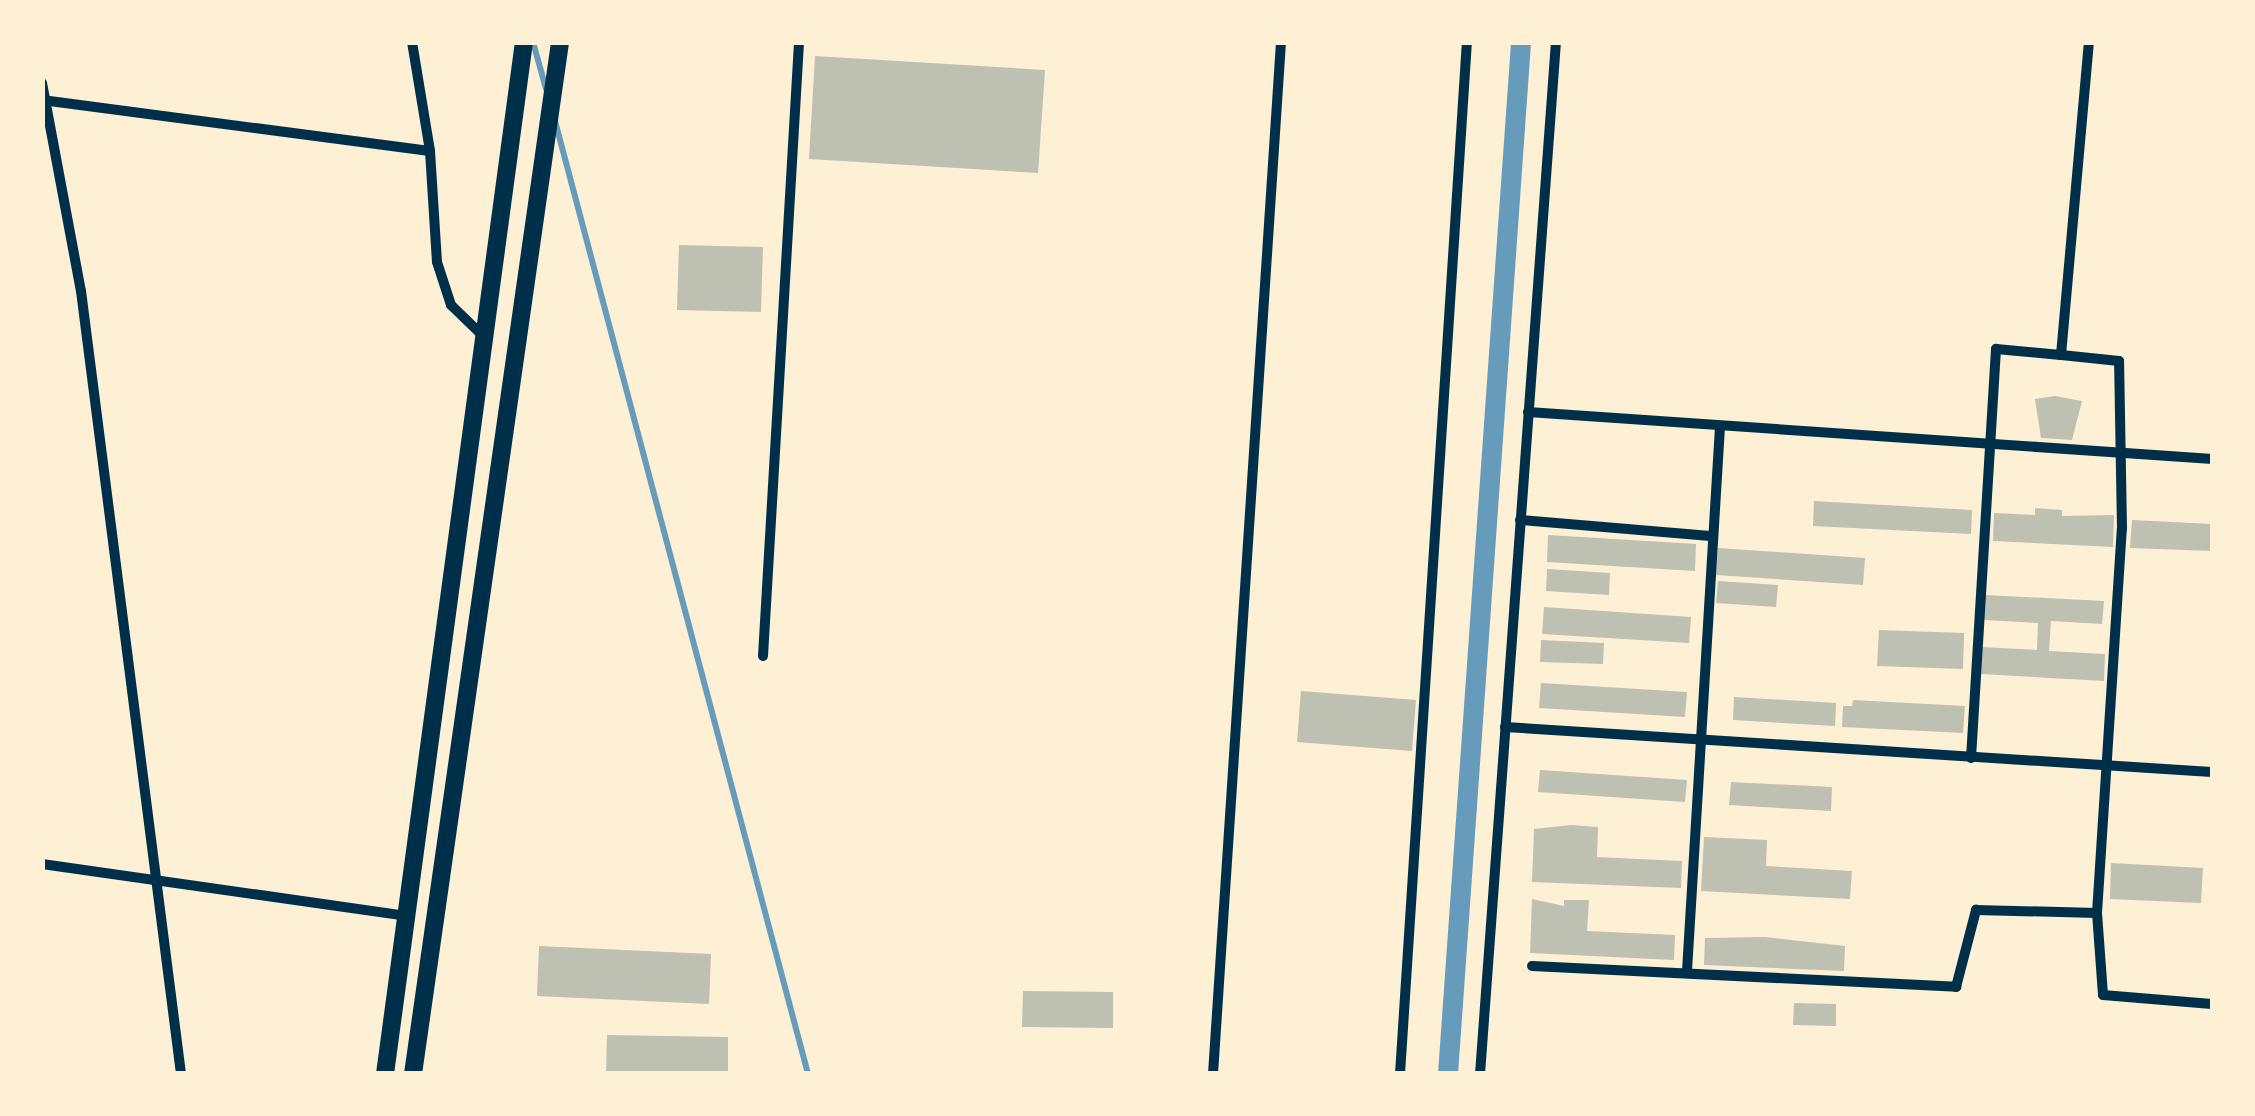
<!DOCTYPE html>
<style>
body{margin:0}
#map{position:relative;width:2255px;height:1116px;overflow:hidden;background:#fdf0d5;font-family:"Work Sans",sans-serif}
div>[style]{position:absolute}
.stream>*{height:6px;margin:-3px;padding:0 3px;transform-origin:3px;border-radius:3px;background:#669bbc}
.canal>*{height:20px;margin:-10px;padding:0 10px;transform-origin:10px;border-radius:10px;background:#669bbc}
.building>*{inset:0;background:#bec0b2}
.minor>*{height:10px;margin:-5px;padding:0 5px;transform-origin:5px;border-radius:5px;background:#003049}
.primary>*{height:18px;margin:-9px;padding:0 9px;transform-origin:9px;border-radius:9px;background:#003049}
span{translate:-50% -50%;white-space:nowrap;text-align:center;line-height:1.15;-webkit-text-stroke:9px #fdf0d5;paint-order:stroke}
.frame{position:absolute;inset:0;border:45px solid #fdf0d5;pointer-events:none}
</style>
<div id="map">
<div class="stream">
<i style="left:533px;top:42px;width:49px;rotate:74.5deg"></i>
<i style="left:555px;top:121px;width:986px;rotate:75.13deg"></i>
</div>
<div class="canal">
<i style="left:1448px;top:1074px;width:1035px;rotate:-85.95deg"></i>
</div>
<div class="building">
<i style="clip-path:polygon(815px 56px,1045px 70px,1038px 173px,809px 159px)"></i>
<i style="clip-path:polygon(679px 245px,763px 247px,761px 312px,677px 310px)"></i>
<i style="clip-path:polygon(2055px 396px,2082px 401px,2072px 440px,2041px 438px,2035px 399px)"></i>
<i style="clip-path:polygon(1814px 501px,1972px 510px,1971px 534px,1813px 526px)"></i>
<i style="clip-path:polygon(2035px 508px,2062px 510px,2062px 516px,2114px 515px,2113px 547px,1993px 541px,1994px 513px,2035px 515px)"></i>
<i style="clip-path:polygon(2132px 520px,2212px 524px,2212px 551px,2130px 548px)"></i>
<i style="clip-path:polygon(1548px 535px,1696px 544px,1695px 571px,1547px 562px)"></i>
<i style="clip-path:polygon(1718px 548px,1865px 558px,1863px 585px,1716px 575px)"></i>
<i style="clip-path:polygon(1547px 569px,1610px 573px,1609px 595px,1546px 591px)"></i>
<i style="clip-path:polygon(1718px 581px,1778px 585px,1776px 607px,1716px 603px)"></i>
<i style="clip-path:polygon(1985px 595px,2104px 601px,2102px 624px,2051px 621px,2049px 651px,2105px 654px,2104px 681px,1981px 674px,1982px 647px,2037px 650px,2038px 623px,1984px 620px)"></i>
<i style="clip-path:polygon(1544px 607px,1691px 617px,1689px 643px,1542px 634px)"></i>
<i style="clip-path:polygon(1879px 630px,1964px 633px,1963px 669px,1877px 666px)"></i>
<i style="clip-path:polygon(1541px 640px,1604px 643px,1603px 664px,1540px 662px)"></i>
<i style="clip-path:polygon(1541px 683px,1687px 692px,1685px 717px,1539px 708px)"></i>
<i style="clip-path:polygon(1301px 691px,1416px 700px,1412px 751px,1297px 742px)"></i>
<i style="clip-path:polygon(1734px 697px,1836px 703px,1835px 726px,1733px 720px)"></i>
<i style="clip-path:polygon(1853px 700px,1965px 706px,1963px 733px,1842px 727px,1843px 706px,1852px 706px)"></i>
<i style="clip-path:polygon(1540px 770px,1687px 780px,1685px 802px,1538px 792px)"></i>
<i style="clip-path:polygon(1731px 782px,1832px 787px,1831px 811px,1729px 805px)"></i>
<i style="clip-path:polygon(1571px 825px,1598px 827px,1597px 857px,1682px 861px,1681px 888px,1532px 882px,1534px 829px)"></i>
<i style="clip-path:polygon(1704px 837px,1767px 840px,1766px 866px,1852px 871px,1850px 899px,1701px 891px)"></i>
<i style="clip-path:polygon(2111px 863px,2203px 868px,2201px 903px,2110px 899px)"></i>
<i style="clip-path:polygon(1532px 899px,1564px 906px,1564px 900px,1589px 900px,1587px 931px,1675px 935px,1674px 960px,1530px 953px)"></i>
<i style="clip-path:polygon(1765px 937px,1845px 946px,1844px 971px,1704px 965px,1705px 938px)"></i>
<i style="clip-path:polygon(539px 946px,711px 954px,709px 1004px,537px 996px)"></i>
<i style="clip-path:polygon(1023px 991px,1113px 992px,1113px 1028px,1022px 1027px)"></i>
<i style="clip-path:polygon(1794px 1003px,1836px 1004px,1836px 1026px,1793px 1025px)"></i>
<i style="clip-path:polygon(607px 1035px,728px 1037px,728px 1074px,606px 1074px)"></i>
</div>
<div class="minor">
<i style="left:412px;top:42px;width:110px;rotate:80.6deg"></i>
<i style="left:430px;top:151px;width:111px;rotate:86.4deg"></i>
<i style="left:437px;top:262px;width:45px;rotate:72deg"></i>
<i style="left:451px;top:305px;width:46px;rotate:44.1deg"></i>
<i style="left:42px;top:83px;width:212px;rotate:79.4deg"></i>
<i style="left:81px;top:291px;width:789px;rotate:82.72deg"></i>
<i style="left:42px;top:100px;width:391px;rotate:7.5deg"></i>
<i style="left:1528px;top:412px;width:686px;rotate:3.93deg"></i>
<i style="left:1520px;top:520px;width:191px;rotate:4.8deg"></i>
<i style="left:763px;top:656px;width:615px;rotate:-86.64deg"></i>
<i style="left:1505px;top:727px;width:708px;rotate:3.64deg"></i>
<i style="left:1971px;top:758px;width:410px;rotate:-86.5deg"></i>
<i style="left:1996px;top:349px;width:65px;rotate:5.3deg"></i>
<i style="left:2061px;top:355px;width:314px;rotate:-84.9deg"></i>
<i style="left:42px;top:864px;width:368px;rotate:8.1deg"></i>
<i style="left:2097px;top:913px;width:82px;rotate:85.8deg"></i>
<i style="left:2103px;top:995px;width:109px;rotate:4.7deg"></i>
<i style="left:1532px;top:966px;width:425px;rotate:2.8deg"></i>
<i style="left:1956px;top:987px;width:80px;rotate:-75.4deg"></i>
<i style="left:1976px;top:910px;width:121px;rotate:1.4deg"></i>
<i style="left:2097px;top:913px;width:385px;rotate:-86.3deg"></i>
<i style="left:2122px;top:529px;width:168px;rotate:-91deg"></i>
<i style="left:2119px;top:361px;width:58px;rotate:-174.1deg"></i>
<i style="left:1687px;top:971px;width:546px;rotate:-86.53deg"></i>
<i style="left:1213px;top:1074px;width:1034px;rotate:-86.23deg"></i>
<i style="left:1400px;top:1074px;width:1034px;rotate:-86.29deg"></i>
<i style="left:1480px;top:1074px;width:1035px;rotate:-85.79deg"></i>
</div>
<div class="primary">
<i style="left:385px;top:1074px;width:1041px;rotate:-82.33deg"></i>
<i style="left:413px;top:1074px;width:1042px;rotate:-81.89deg"></i>
</div>
<div class="frame"></div>
</div>
